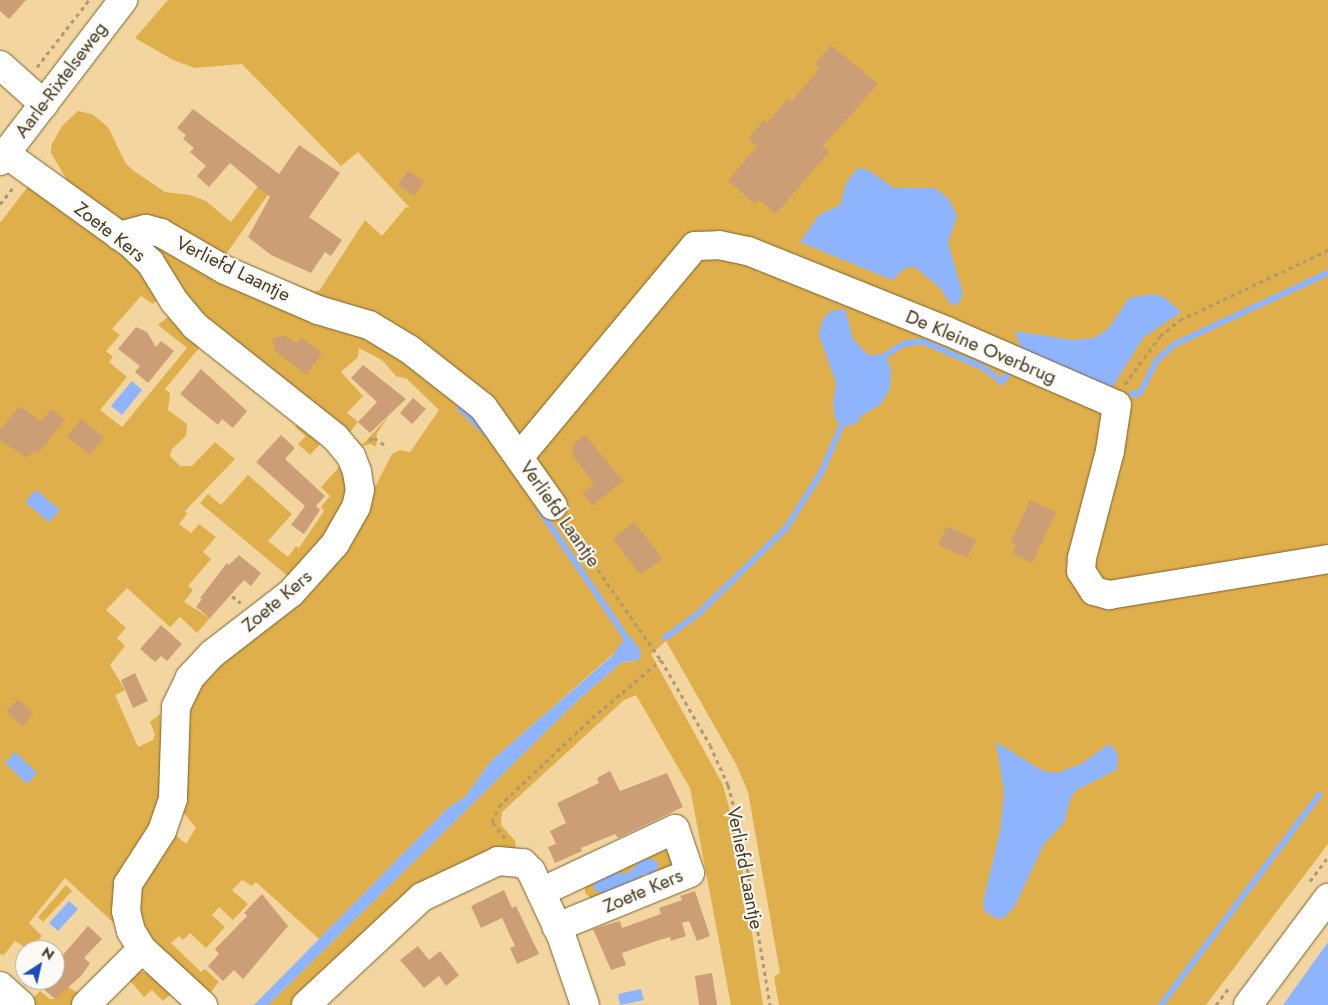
<!DOCTYPE html>
<style>
body{margin:0}
#map{position:relative;width:1328px;height:1005px;overflow:hidden;background:#f3d69f;font-family:Jost,sans-serif}
div>[style]{position:absolute}
.green>*{inset:0;background:#dfaf4c}
.water>*{inset:0;background:#8fb4fe}
.stream>*{height:6px;margin:-3px;padding:0 3px;transform-origin:3px;border-radius:3px;background:#8fb4fe}
.building>*{inset:0;background:#cc9e75}
.path>*{height:3px;margin-top:-1.5px;transform-origin:0;background:repeating-linear-gradient(90deg,#b0996f 0 4px,transparent 0 8px)}
.roads{filter:drop-shadow(0 0 1px #7b622d) drop-shadow(0 0 1px #7b622d)}
.minor>*{height:28px;margin:-14px;padding:0 14px;transform-origin:14px;border-radius:14px;background:#fff}
.major>*{height:28px;margin:-14px;padding:0 14px;transform-origin:14px;border-radius:14px;background:#fff}
span{translate:-50% -50%;white-space:nowrap;text-align:center;line-height:1.15;-webkit-text-stroke:4px #fdfaf5;paint-order:stroke}
.street-label{font-size:19px;color:#453a23}
.north{position:absolute;left:15px;top:940px;width:50px;height:50px;box-sizing:border-box;background:#fdfaf5;border:1px solid #b3ada1;border-radius:50%;rotate:35deg;font-size:14px;font-weight:700;line-height:20px;text-align:center;color:#453a23}
.north::after{content:'';display:block;margin:auto;width:18px;height:22px;background:#1c4cb9;clip-path:polygon(50% 0,100% 100%,50% 72%,0 100%)}
</style>
<div id="map">
<div class="green">
<i style="clip-path:polygon(168px 0,1328px 0,1328px 844px,1206px 1005px,779px 1005px,774px 977px,780px 973px,748px 792px,736px 764px,666px 641px,651px 654px,723px 785px,738px 841px,763px 1005px,731px 1005px,690px 788px,636px 695px,624px 700px,502px 812px,501px 825px,515px 841px,516px 849px,336px 971px,292px 1005px,268px 1005px,577px 701px,622px 662px,636px 661px,621px 647px,490px 762px,465px 797px,449px 807px,319px 939px,256px 882px,252px 886px,242px 880px,232px 890px,248px 904px,233px 920px,219px 907px,212px 915px,225px 927px,206px 948px,190px 933px,183px 940px,179px 936px,171px 943px,201px 972px,205px 969px,219px 982px,209px 994px,149px 937px,141px 923px,136px 893px,172px 832px,186px 844px,196px 828px,182px 811px,185px 718px,197px 689px,376px 485px,392px 454px,400px 450px,410px 452px,439px 410px,407px 379px,396px 376px,382px 360px,359px 348px,358px 357px,341px 372px,363px 396px,347px 413px,358px 422px,349px 433px,362px 445px,389px 416px,377px 433px,376px 447px,371px 444px,357px 447px,224px 337px,71px 187px,51px 153px,51px 146px,62px 126px,78px 111px,92px 114px,108px 127px,126px 164px,134px 171px,165px 192px,190px 195px,206px 201px,231px 222px,262px 181px,272px 189px,224px 257px,313px 291px,319px 291px,365px 220px,382px 236px,406px 207px,410px 208px,358px 152px,341px 166px,242px 64px,195px 68px,173px 60px,135px 38px)"></i>
<i style="clip-path:polygon(33px 180px,132px 255px,158px 299px,153px 304px,141px 296px,112px 329px,120px 335px,106px 351px,113px 357px,109px 362px,127px 377px,100px 410px,122px 427px,187px 348px,158px 325px,168px 317px,199px 348px,165px 389px,170px 393px,168px 410px,187px 424px,186px 436px,172px 449px,170px 456px,180px 466px,192px 466px,215px 442px,235px 459px,185px 511px,187px 514px,179px 524px,191px 533px,199px 524px,216px 537px,203px 552px,211px 559px,188px 586px,193px 590px,184px 602px,210px 618px,197px 633px,180px 617px,170px 627px,127px 588px,106px 610px,126px 628px,117px 638px,125px 646px,110px 665px,125px 690px,115px 695px,138px 747px,153px 740px,155px 734px,150px 722px,160px 714px,164px 782px,149px 831px,126px 861px,116px 882px,113px 907px,116px 922px,115px 924px,65px 878px,29px 923px,42px 936px,29px 950px,15px 941px,4px 955px,0 954px,0 223px)"></i>
<i style="clip-path:polygon(298px 425px,320px 444px,310px 455px,298px 444px,306px 436px,295px 427px)"></i>
<i style="clip-path:polygon(341px 465px,347px 484px,344px 504px,326px 534px,289px 577px,200px 503px,208px 494px,221px 505px,248px 475px,292px 514px,268px 541px,288px 557px,296px 546px,299px 548px,324px 511px,321px 507px,330px 496px,321px 487px)"></i>
<i style="clip-path:polygon(evenodd,661px 848px,669px 853px,673px 868px,593px 900px,585px 893px,585px 883px,661px 848px,641px 861px,655px 874px,638px 877px,625px 887px,616px 887px,608px 873px,628px 873px,641px 861px)"></i>
<i style="clip-path:polygon(66px 885px,72px 891px,43px 922px,38px 917px)"></i>
<i style="clip-path:polygon(137px 971px,149px 973px,172px 993px,163px 1001px,152px 990px,144px 997px,126px 976px)"></i>
<i style="clip-path:polygon(66px 986px,86px 997px,79px 1005px,32px 1005px,29px 1002px,40px 991px,50px 999px,55px 999px)"></i>
</div>
<div class="water">
<i style="clip-path:polygon(858px 168px,868px 170px,894px 188px,935px 188px,949px 199px,957px 216px,948px 243px,963px 294px,958px 304px,951px 305px,940px 288px,915px 267px,905px 268px,892px 280px,800px 242px,819px 215px,840px 205px,846px 183px)"></i>
<i style="clip-path:polygon(1152px 294px,1164px 297px,1181px 312px,1143px 338px,1112px 388px,1021px 348px,1015px 331px,1072px 340px,1094px 338px,1108px 329px,1129px 298px)"></i>
<i style="clip-path:polygon(845px 309px,853px 339px,868px 355px,884px 354px,891px 368px,890px 389px,881px 404px,861px 416px,858px 423px,843px 427px,835px 418px,833px 405px,836px 383px,819px 335px,822px 321px,830px 311px)"></i>
<i style="clip-path:polygon(132px 381px,142px 390px,122px 415px,111px 406px)"></i>
<i style="clip-path:polygon(36px 490px,60px 510px,49px 522px,25px 502px)"></i>
<i style="clip-path:polygon(632px 638px,641px 652px,639px 660px,622px 662px,577px 701px,268px 1005px,254px 1005px,449px 807px,465px 797px,490px 762px,613px 655px,623px 641px)"></i>
<i style="clip-path:polygon(996px 742px,1043px 771px,1057px 773px,1081px 764px,1109px 744px,1117px 752px,1118px 759px,1116px 770px,1077px 790px,1071px 797px,1064px 823px,1044px 844px,1015px 906px,1004px 918px,998px 919px,985px 912px,983px 902px,1000px 831px,1004px 792px)"></i>
<i style="clip-path:polygon(15px 752px,37px 773px,27px 784px,5px 763px)"></i>
<i style="clip-path:polygon(650px 858px,659px 863px,655px 874px,645px 874px,625px 887px,602px 893px,593px 890px,595px 881px,608px 873px,628px 873px,641px 861px)"></i>
<i style="clip-path:polygon(69px 901px,78px 909px,58px 931px,49px 923px)"></i>
<i style="clip-path:polygon(1328px 942px,1328px 1005px,1283px 1005px)"></i>
<i style="clip-path:polygon(641px 989px,644px 1000px,620px 1005px,618px 994px)"></i>
</div>
<div class="stream">
<i style="left:878px;top:360px;width:31px;rotate:-32deg"></i>
<i style="left:904px;top:344px;width:18px;rotate:-9deg"></i>
<i style="left:922px;top:341px;width:68px;rotate:23.5deg"></i>
<i style="left:984px;top:368px;width:23px;rotate:38deg"></i>
<i style="left:1002px;top:382px;width:10px;rotate:-53deg"></i>
<i style="left:1132px;top:393px;width:4px;rotate:27deg"></i>
<i style="left:1136px;top:395px;width:6px;rotate:-39deg"></i>
<i style="left:1141px;top:391px;width:34px;rotate:-63deg"></i>
<i style="left:1156px;top:361px;width:25px;rotate:-42deg"></i>
<i style="left:1175px;top:344px;width:169px;rotate:-24.9deg"></i>
<i style="left:460px;top:408px;width:39px;rotate:44deg"></i>
<i style="left:539px;top:509px;width:164px;rotate:55.9deg"></i>
<i style="left:665px;top:638px;width:42px;rotate:-36.3deg"></i>
<i style="left:699px;top:613px;width:122px;rotate:-44.3deg"></i>
<i style="left:786px;top:528px;width:65px;rotate:-57.5deg"></i>
<i style="left:821px;top:473px;width:58px;rotate:-66.5deg"></i>
<i style="left:1161px;top:1005px;width:263px;rotate:-53deg"></i>
</div>
<div class="building">
<i style="clip-path:polygon(0 0,26px 0,9px 19px,0 11px)"></i>
<i style="clip-path:polygon(831px 45px,878px 84px,823px 146px,829px 152px,776px 214px,759px 200px,755px 204px,728px 181px,757px 146px,748px 139px,764px 120px,767px 123px,788px 98px,792px 101px,820px 68px,815px 64px)"></i>
<i style="clip-path:polygon(193px 109px,279px 174px,299px 145px,340px 173px,309px 217px,342px 240px,331px 256px,325px 252px,311px 273px,271px 255px,248px 237px,270px 197px,230px 163px,209px 187px,197px 176px,206px 166px,190px 152px,194px 148px,183px 139px,186px 135px,177px 128px)"></i>
<i style="clip-path:polygon(408px 171px,424px 181px,414px 196px,398px 185px)"></i>
<i style="clip-path:polygon(136px 327px,147px 332px,156px 347px,161px 341px,174px 351px,148px 383px,135px 372px,140px 366px,118px 349px)"></i>
<i style="clip-path:polygon(285px 336px,297px 343px,301px 338px,322px 353px,306px 375px,275px 351px,272px 338px)"></i>
<i style="clip-path:polygon(363px 365px,406px 399px,370px 433px,358px 422px,377px 402px,351px 378px)"></i>
<i style="clip-path:polygon(201px 369px,247px 411px,233px 428px,222px 419px,218px 425px,180px 394px)"></i>
<i style="clip-path:polygon(413px 398px,426px 409px,412px 424px,400px 413px)"></i>
<i style="clip-path:polygon(20px 406px,41px 422px,51px 409px,65px 420px,38px 453px,34px 450px,27px 458px,0 440px,0 430px)"></i>
<i style="clip-path:polygon(81px 419px,104px 437px,90px 455px,67px 437px)"></i>
<i style="clip-path:polygon(281px 435px,295px 448px,285px 459px,325px 496px,316px 506px,320px 510px,304px 534px,291px 525px,305px 506px,256px 462px)"></i>
<i style="clip-path:polygon(585px 435px,623px 481px,592px 506px,582px 493px,594px 484px,571px 453px,574px 448px,572px 445px)"></i>
<i style="clip-path:polygon(1030px 500px,1056px 512px,1032px 563px,1012px 553px,1016px 544px,1011px 542px)"></i>
<i style="clip-path:polygon(634px 522px,663px 559px,640px 574px,613px 539px)"></i>
<i style="clip-path:polygon(947px 526px,976px 540px,967px 558px,938px 545px)"></i>
<i style="clip-path:polygon(239px 555px,261px 573px,251px 586px,244px 580px,210px 618px,196px 607px,202px 599px,200px 598px,227px 563px,229px 565px)"></i>
<i style="clip-path:polygon(161px 625px,182px 644px,167px 661px,161px 656px,155px 662px,140px 649px)"></i>
<i style="clip-path:polygon(135px 673px,148px 701px,133px 708px,121px 680px)"></i>
<i style="clip-path:polygon(18px 699px,33px 714px,22px 727px,6px 711px)"></i>
<i style="clip-path:polygon(610px 771px,620px 791px,667px 773px,683px 807px,618px 838px,615px 834px,581px 848px,582px 851px,555px 863px,548px 847px,556px 844px,550px 831px,566px 823px,557px 803px,599px 783px,597px 778px)"></i>
<i style="clip-path:polygon(504px 890px,512px 908px,516px 906px,539px 954px,517px 964px,510px 948px,515px 946px,502px 918px,481px 928px,471px 906px)"></i>
<i style="clip-path:polygon(695px 891px,710px 936px,697px 941px,689px 921px,682px 923px,686px 936px,671px 941px,670px 937px,659px 940px,622px 953px,626px 965px,611px 970px,593px 929px,620px 921px,622px 928px,661px 914px,659px 908px,682px 900px,680px 896px)"></i>
<i style="clip-path:polygon(262px 894px,288px 926px,243px 979px,234px 970px,223px 981px,208px 966px,219px 954px,215px 949px,247px 916px,244px 913px)"></i>
<i style="clip-path:polygon(88px 926px,102px 939px,84px 958px,90px 963px,81px 976px,55px 999px,41px 987px,47px 980px,55px 980px,55px 964px)"></i>
<i style="clip-path:polygon(418px 946px,429px 960px,440px 951px,459px 975px,446px 986px,439px 976px,424px 988px,400px 960px)"></i>
<i style="clip-path:polygon(712px 973px,717px 1005px,699px 1005px,695px 976px)"></i>
</div>
<div class="path">
<i style="left:37px;top:67px;width:85px;rotate:-52.2deg"></i>
<i style="left:0;top:204px;width:22px;rotate:-51deg"></i>
<i style="left:1125px;top:384px;width:59px;rotate:-53.9deg"></i>
<i style="left:1160px;top:336px;width:26px;rotate:-39deg"></i>
<i style="left:1180px;top:320px;width:164px;rotate:-25.3deg"></i>
<i style="left:369px;top:440px;width:5px;rotate:-22deg"></i>
<i style="left:374px;top:438px;width:13px;rotate:32deg"></i>
<i style="left:566px;top:524px;width:166px;rotate:55.1deg"></i>
<i style="left:661px;top:660px;width:98px;rotate:60deg"></i>
<i style="left:710px;top:745px;width:44px;rotate:65.8deg"></i>
<i style="left:728px;top:785px;width:54px;rotate:74.9deg"></i>
<i style="left:742px;top:837px;width:170px;rotate:80.5deg"></i>
<i style="left:232px;top:596px;width:11px;rotate:38deg"></i>
<i style="left:505px;top:838px;width:21px;rotate:-129deg"></i>
<i style="left:492px;top:822px;width:17px;rotate:-66deg"></i>
<i style="left:499px;top:806px;width:128px;rotate:-43.4deg"></i>
<i style="left:592px;top:718px;width:90px;rotate:-40deg"></i>
<i style="left:1310px;top:881px;width:30px;rotate:-53deg"></i>
<i style="left:1216px;top:1005px;width:20px;rotate:-53deg"></i>
</div>
<div class="roads">
<div class="minor">
<i style="left:0;top:65px;width:59px;rotate:41.6deg"></i>
<i style="left:6px;top:154px;width:153px;rotate:35.7deg"></i>
<i style="left:130px;top:243px;width:28px;rotate:44deg"></i>
<i style="left:150px;top:262px;width:46px;rotate:58.4deg"></i>
<i style="left:174px;top:301px;width:33px;rotate:50deg"></i>
<i style="left:195px;top:326px;width:179px;rotate:38.4deg"></i>
<i style="left:335px;top:437px;width:25px;rotate:50deg"></i>
<i style="left:351px;top:456px;width:17px;rotate:69deg"></i>
<i style="left:357px;top:472px;width:18px;rotate:81deg"></i>
<i style="left:360px;top:490px;width:17px;rotate:103deg"></i>
<i style="left:356px;top:507px;width:43px;rotate:119.6deg"></i>
<i style="left:335px;top:544px;width:66px;rotate:131.9deg"></i>
<i style="left:291px;top:593px;width:100px;rotate:142.3deg"></i>
<i style="left:212px;top:654px;width:33px;rotate:133deg"></i>
<i style="left:190px;top:678px;width:32px;rotate:116deg"></i>
<i style="left:176px;top:707px;width:92px;rotate:91.9deg"></i>
<i style="left:173px;top:799px;width:34px;rotate:109deg"></i>
<i style="left:162px;top:831px;width:63px;rotate:122.7deg"></i>
<i style="left:128px;top:884px;width:27px;rotate:94deg"></i>
<i style="left:126px;top:911px;width:21px;rotate:76deg"></i>
<i style="left:131px;top:931px;width:21px;rotate:59deg"></i>
<i style="left:142px;top:949px;width:83px;rotate:42.6deg"></i>
<i style="left:0;top:161px;width:203px;rotate:-52.6deg"></i>
<i style="left:119px;top:236px;width:28px;rotate:-15deg"></i>
<i style="left:146px;top:229px;width:16px;rotate:15deg"></i>
<i style="left:161px;top:233px;width:74px;rotate:30deg"></i>
<i style="left:225px;top:270px;width:101px;rotate:23.3deg"></i>
<i style="left:318px;top:310px;width:53px;rotate:16.4deg"></i>
<i style="left:369px;top:325px;width:47px;rotate:31deg"></i>
<i style="left:409px;top:349px;width:94px;rotate:38.1deg"></i>
<i style="left:483px;top:407px;width:121px;rotate:54.7deg"></i>
<i style="left:520px;top:456px;width:273px;rotate:-50.2deg"></i>
<i style="left:695px;top:246px;width:24px;rotate:-2deg"></i>
<i style="left:719px;top:245px;width:30px;rotate:12deg"></i>
<i style="left:748px;top:251px;width:214px;rotate:21.9deg"></i>
<i style="left:947px;top:331px;width:185px;rotate:23.5deg"></i>
<i style="left:1117px;top:405px;width:47px;rotate:98.7deg"></i>
<i style="left:1110px;top:451px;width:111px;rotate:104.7deg"></i>
<i style="left:1082px;top:558px;width:13px;rotate:94deg"></i>
<i style="left:1081px;top:571px;width:24px;rotate:57deg"></i>
<i style="left:1094px;top:591px;width:16px;rotate:15deg"></i>
<i style="left:1109px;top:595px;width:222px;rotate:-9.3deg"></i>
<i style="left:541px;top:892px;width:148px;rotate:-25.2deg"></i>
<i style="left:675px;top:829px;width:46px;rotate:71.2deg"></i>
<i style="left:690px;top:873px;width:144px;rotate:157.9deg"></i>
<i style="left:0;top:986px;width:28px;rotate:42deg"></i>
<i style="left:86px;top:1005px;width:79px;rotate:-45deg"></i>
<i style="left:306px;top:1005px;width:158px;rotate:-43deg"></i>
<i style="left:422px;top:897px;width:84px;rotate:-25.3deg"></i>
<i style="left:498px;top:861px;width:25px;rotate:5deg"></i>
<i style="left:523px;top:863px;width:11px;rotate:45deg"></i>
<i style="left:531px;top:871px;width:71px;rotate:64.9deg"></i>
<i style="left:561px;top:935px;width:74px;rotate:71.1deg"></i>
</div>
<div class="major">
<i style="left:1248px;top:1005px;width:134px;rotate:-53.2deg"></i>
</div>
</div>
<div class="street-label">
<span style="left:61px;top:80px;rotate:-53deg">Aarle-Rixtelseweg</span>
<span style="left:110px;top:232px;rotate:38deg">Zoete Kers</span>
<span style="left:233px;top:269px;rotate:26deg">Verliefd Laantje</span>
<span style="left:981px;top:347px;rotate:23deg">De Kleine Overbrug</span>
<span style="left:560px;top:514px;rotate:55deg">Verliefd Laantje</span>
<span style="left:277px;top:601px;rotate:-40deg">Zoete Kers</span>
<span style="left:745px;top:868px;rotate:79deg">Verliefd Laantje</span>
<span style="left:643px;top:891px;rotate:-23deg">Zoete Kers</span>
</div>
<div class="north">N</div>
</div>
